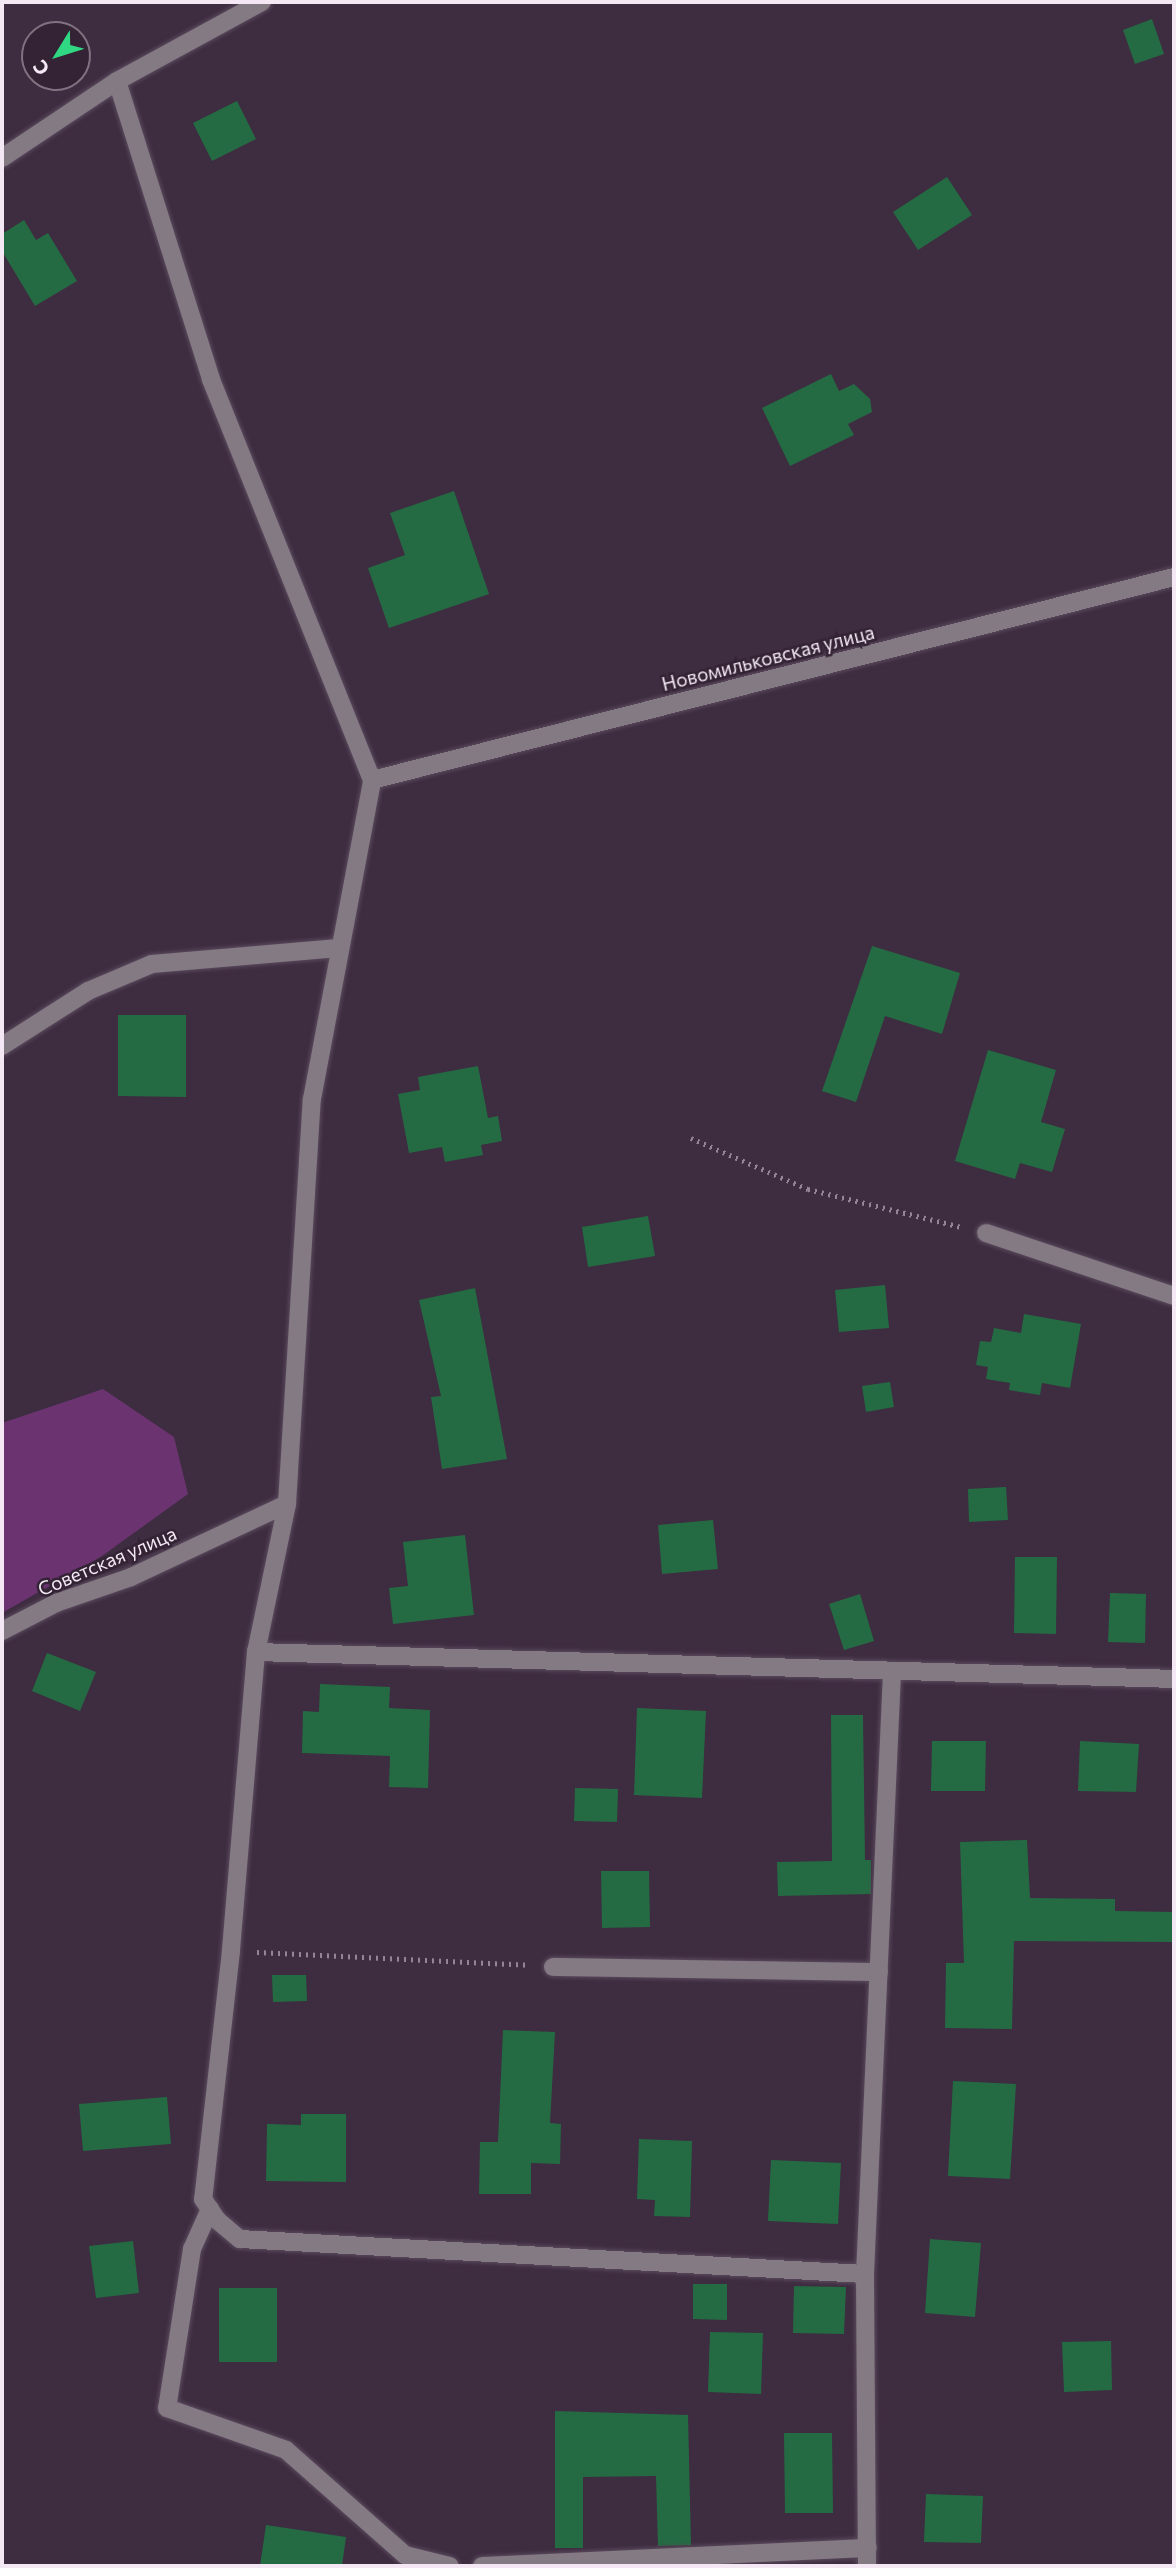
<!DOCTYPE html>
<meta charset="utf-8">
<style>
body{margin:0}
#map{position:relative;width:1176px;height:2568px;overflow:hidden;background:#3e2c40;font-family:Commissioner,sans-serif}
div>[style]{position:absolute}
.green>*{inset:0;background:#6b3471}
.building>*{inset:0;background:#246b43}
.path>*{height:4.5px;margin-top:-2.25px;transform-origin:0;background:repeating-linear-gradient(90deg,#938595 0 2px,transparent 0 7px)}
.roads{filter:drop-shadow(0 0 2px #5b4a5d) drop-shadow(0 0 2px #5b4a5d)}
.minor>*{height:18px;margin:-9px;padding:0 9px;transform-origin:9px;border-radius:9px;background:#837a84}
span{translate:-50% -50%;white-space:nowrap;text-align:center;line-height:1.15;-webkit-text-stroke:5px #342335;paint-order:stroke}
.street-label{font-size:19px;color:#f3e8f4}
.frame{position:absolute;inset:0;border:4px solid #f3e8f4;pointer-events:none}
.north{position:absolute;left:21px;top:21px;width:70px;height:70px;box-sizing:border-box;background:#342335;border:2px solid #807281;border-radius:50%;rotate:232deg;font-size:19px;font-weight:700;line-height:28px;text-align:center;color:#f3e8f4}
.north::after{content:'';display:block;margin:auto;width:24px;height:32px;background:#30d883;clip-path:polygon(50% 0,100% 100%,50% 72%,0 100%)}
</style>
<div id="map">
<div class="green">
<i style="clip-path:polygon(103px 1389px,174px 1437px,188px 1494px,102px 1556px,2px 1613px,2px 1423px)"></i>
</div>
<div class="building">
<i style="clip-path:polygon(1152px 19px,1164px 54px,1135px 64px,1123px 30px)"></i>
<i style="clip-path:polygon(237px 101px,256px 139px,212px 161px,193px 123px)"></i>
<i style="clip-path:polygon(947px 177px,972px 215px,918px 250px,893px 212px)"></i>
<i style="clip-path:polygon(24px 220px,36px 240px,48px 233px,77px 281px,35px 306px,2px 251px,2px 234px)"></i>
<i style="clip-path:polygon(831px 374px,839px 391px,854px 384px,870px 399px,872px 412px,848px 424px,854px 435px,790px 466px,762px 408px)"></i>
<i style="clip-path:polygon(454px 491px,489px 594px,389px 628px,368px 568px,405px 555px,390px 513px)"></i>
<i style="clip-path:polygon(872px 946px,960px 973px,942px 1034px,885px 1016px,856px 1102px,822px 1091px)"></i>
<i style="clip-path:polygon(118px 1015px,186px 1015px,186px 1097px,118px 1096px)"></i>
<i style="clip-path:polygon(988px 1050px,1056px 1070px,1041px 1122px,1065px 1129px,1052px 1172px,1020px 1163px,1015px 1179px,955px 1161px)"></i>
<i style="clip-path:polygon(478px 1066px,488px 1118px,498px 1116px,502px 1141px,481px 1145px,483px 1155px,445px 1162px,442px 1147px,409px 1153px,398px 1094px,420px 1090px,418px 1077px)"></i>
<i style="clip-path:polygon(648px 1216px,655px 1256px,588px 1267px,582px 1227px)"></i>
<i style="clip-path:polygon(885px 1285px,889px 1328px,839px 1332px,835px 1290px)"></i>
<i style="clip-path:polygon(475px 1288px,507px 1459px,442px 1469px,431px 1397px,441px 1396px,419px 1300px)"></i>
<i style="clip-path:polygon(1024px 1314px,1081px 1324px,1070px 1388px,1042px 1383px,1040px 1395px,1009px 1390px,1010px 1383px,986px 1379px,988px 1367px,976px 1365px,980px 1341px,991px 1342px,994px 1328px,1021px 1333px)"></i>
<i style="clip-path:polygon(890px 1382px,894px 1407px,866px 1412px,862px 1386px)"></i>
<i style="clip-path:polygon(1006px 1487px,1008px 1520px,969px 1522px,968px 1489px)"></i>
<i style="clip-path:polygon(713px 1520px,718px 1569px,662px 1574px,658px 1525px)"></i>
<i style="clip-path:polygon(465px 1535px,474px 1615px,393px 1624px,389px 1588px,408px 1586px,403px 1542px)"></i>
<i style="clip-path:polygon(1015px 1557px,1057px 1557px,1056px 1634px,1014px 1633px)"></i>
<i style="clip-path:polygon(1110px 1593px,1146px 1594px,1145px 1643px,1108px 1642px)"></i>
<i style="clip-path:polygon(860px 1594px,874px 1641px,844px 1650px,829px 1604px)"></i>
<i style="clip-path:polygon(47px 1653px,96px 1672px,80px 1711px,32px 1691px)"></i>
<i style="clip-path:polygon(320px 1684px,390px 1687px,389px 1708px,430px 1710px,428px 1788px,389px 1787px,390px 1756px,302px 1753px,303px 1711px,319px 1712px)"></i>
<i style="clip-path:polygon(637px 1708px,706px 1711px,702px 1798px,634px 1795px)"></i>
<i style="clip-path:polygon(831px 1715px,863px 1715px,865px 1860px,871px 1860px,871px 1894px,778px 1896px,777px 1862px,832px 1861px)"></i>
<i style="clip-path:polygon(932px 1741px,986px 1741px,985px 1791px,931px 1791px)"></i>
<i style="clip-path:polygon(1080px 1741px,1139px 1744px,1136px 1792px,1078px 1791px)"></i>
<i style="clip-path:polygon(575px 1788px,618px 1789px,617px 1822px,574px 1821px)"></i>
<i style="clip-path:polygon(1027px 1840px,1030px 1898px,1115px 1899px,1115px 1911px,1174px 1912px,1174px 1942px,1014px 1941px,1012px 2029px,945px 2028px,946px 1963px,964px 1963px,960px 1842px)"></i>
<i style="clip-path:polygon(601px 1871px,649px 1871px,650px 1927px,602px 1928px)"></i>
<i style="clip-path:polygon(272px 1975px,306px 1975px,307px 2001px,273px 2002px)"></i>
<i style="clip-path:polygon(503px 2030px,555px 2032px,550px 2123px,561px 2124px,560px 2164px,531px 2163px,531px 2194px,479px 2194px,480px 2142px,498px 2142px)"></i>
<i style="clip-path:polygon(953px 2081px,1016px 2084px,1010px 2179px,948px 2176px)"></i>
<i style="clip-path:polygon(167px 2097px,171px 2144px,83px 2151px,79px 2104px)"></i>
<i style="clip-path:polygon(301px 2114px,346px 2114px,346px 2182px,266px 2181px,267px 2124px,301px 2125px)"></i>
<i style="clip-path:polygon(639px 2139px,692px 2141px,690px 2217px,654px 2216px,655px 2200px,637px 2199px)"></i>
<i style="clip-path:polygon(771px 2160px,841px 2163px,838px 2224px,768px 2221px)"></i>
<i style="clip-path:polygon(930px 2239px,981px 2243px,975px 2317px,925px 2313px)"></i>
<i style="clip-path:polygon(133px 2241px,139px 2293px,96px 2298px,89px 2246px)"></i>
<i style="clip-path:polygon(693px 2284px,727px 2284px,727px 2320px,693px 2319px)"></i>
<i style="clip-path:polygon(794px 2286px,846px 2287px,844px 2334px,793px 2333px)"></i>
<i style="clip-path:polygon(219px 2288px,277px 2288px,277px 2362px,219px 2362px)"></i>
<i style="clip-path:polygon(710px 2332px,763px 2333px,761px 2394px,708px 2392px)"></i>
<i style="clip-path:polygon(1111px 2341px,1112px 2390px,1064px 2392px,1062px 2342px)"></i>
<i style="clip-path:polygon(555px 2411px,688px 2415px,691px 2545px,658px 2546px,656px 2476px,583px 2477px,583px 2548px,555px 2548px)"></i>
<i style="clip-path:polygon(784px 2433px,832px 2433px,833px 2513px,785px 2513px)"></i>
<i style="clip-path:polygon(926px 2494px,983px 2496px,981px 2543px,924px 2542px)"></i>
<i style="clip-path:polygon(266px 2525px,346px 2537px,342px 2566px,260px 2566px)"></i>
</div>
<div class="path">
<i style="left:691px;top:1138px;width:128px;rotate:23.6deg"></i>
<i style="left:808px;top:1189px;width:158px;rotate:13.9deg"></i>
<i style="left:257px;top:1952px;width:271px;rotate:2.7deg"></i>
</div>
<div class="roads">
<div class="minor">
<i style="left:2px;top:158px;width:138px;rotate:-33.8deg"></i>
<i style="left:117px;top:81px;width:165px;rotate:-28.6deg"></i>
<i style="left:372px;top:780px;width:827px;rotate:-14.2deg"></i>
<i style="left:2px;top:1046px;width:102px;rotate:-32.6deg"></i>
<i style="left:88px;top:991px;width:69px;rotate:-22.9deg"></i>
<i style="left:152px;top:964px;width:187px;rotate:-4.9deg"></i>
<i style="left:986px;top:1233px;width:198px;rotate:18.5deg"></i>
<i style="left:287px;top:1504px;width:151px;rotate:101.8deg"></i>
<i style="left:256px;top:1652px;width:300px;rotate:94.8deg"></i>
<i style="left:231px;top:1951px;width:250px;rotate:96.4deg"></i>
<i style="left:203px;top:2199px;width:25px;rotate:56deg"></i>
<i style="left:217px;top:2220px;width:30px;rotate:40deg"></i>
<i style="left:240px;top:2239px;width:626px;rotate:3.21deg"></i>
<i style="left:2px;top:1631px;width:61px;rotate:-27.4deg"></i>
<i style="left:56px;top:1603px;width:79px;rotate:-19.1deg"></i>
<i style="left:131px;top:1577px;width:172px;rotate:-25.1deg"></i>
<i style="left:287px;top:1504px;width:406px;rotate:-86.5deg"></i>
<i style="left:312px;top:1099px;width:325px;rotate:-79.3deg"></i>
<i style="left:372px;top:780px;width:432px;rotate:-111.9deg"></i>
<i style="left:211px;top:379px;width:312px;rotate:-107.5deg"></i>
<i style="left:256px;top:1652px;width:918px;rotate:1.68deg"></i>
<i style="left:553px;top:1967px;width:326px;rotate:0.9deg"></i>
<i style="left:210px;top:2209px;width:44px;rotate:114.2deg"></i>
<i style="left:192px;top:2249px;width:161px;rotate:98.9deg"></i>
<i style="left:167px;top:2408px;width:126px;rotate:19.4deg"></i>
<i style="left:286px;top:2450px;width:159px;rotate:41.4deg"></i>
<i style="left:405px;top:2555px;width:46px;rotate:13.7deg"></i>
<i style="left:482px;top:2566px;width:386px;rotate:-2.7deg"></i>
<i style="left:867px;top:2566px;width:292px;rotate:-90.4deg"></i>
<i style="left:865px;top:2274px;width:603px;rotate:-87.43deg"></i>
</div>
</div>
<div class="street-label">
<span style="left:768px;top:658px;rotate:-14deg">Новомильковская улица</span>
<span style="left:107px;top:1561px;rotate:-23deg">Советская улица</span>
</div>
<div class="frame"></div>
<div class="north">С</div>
</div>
